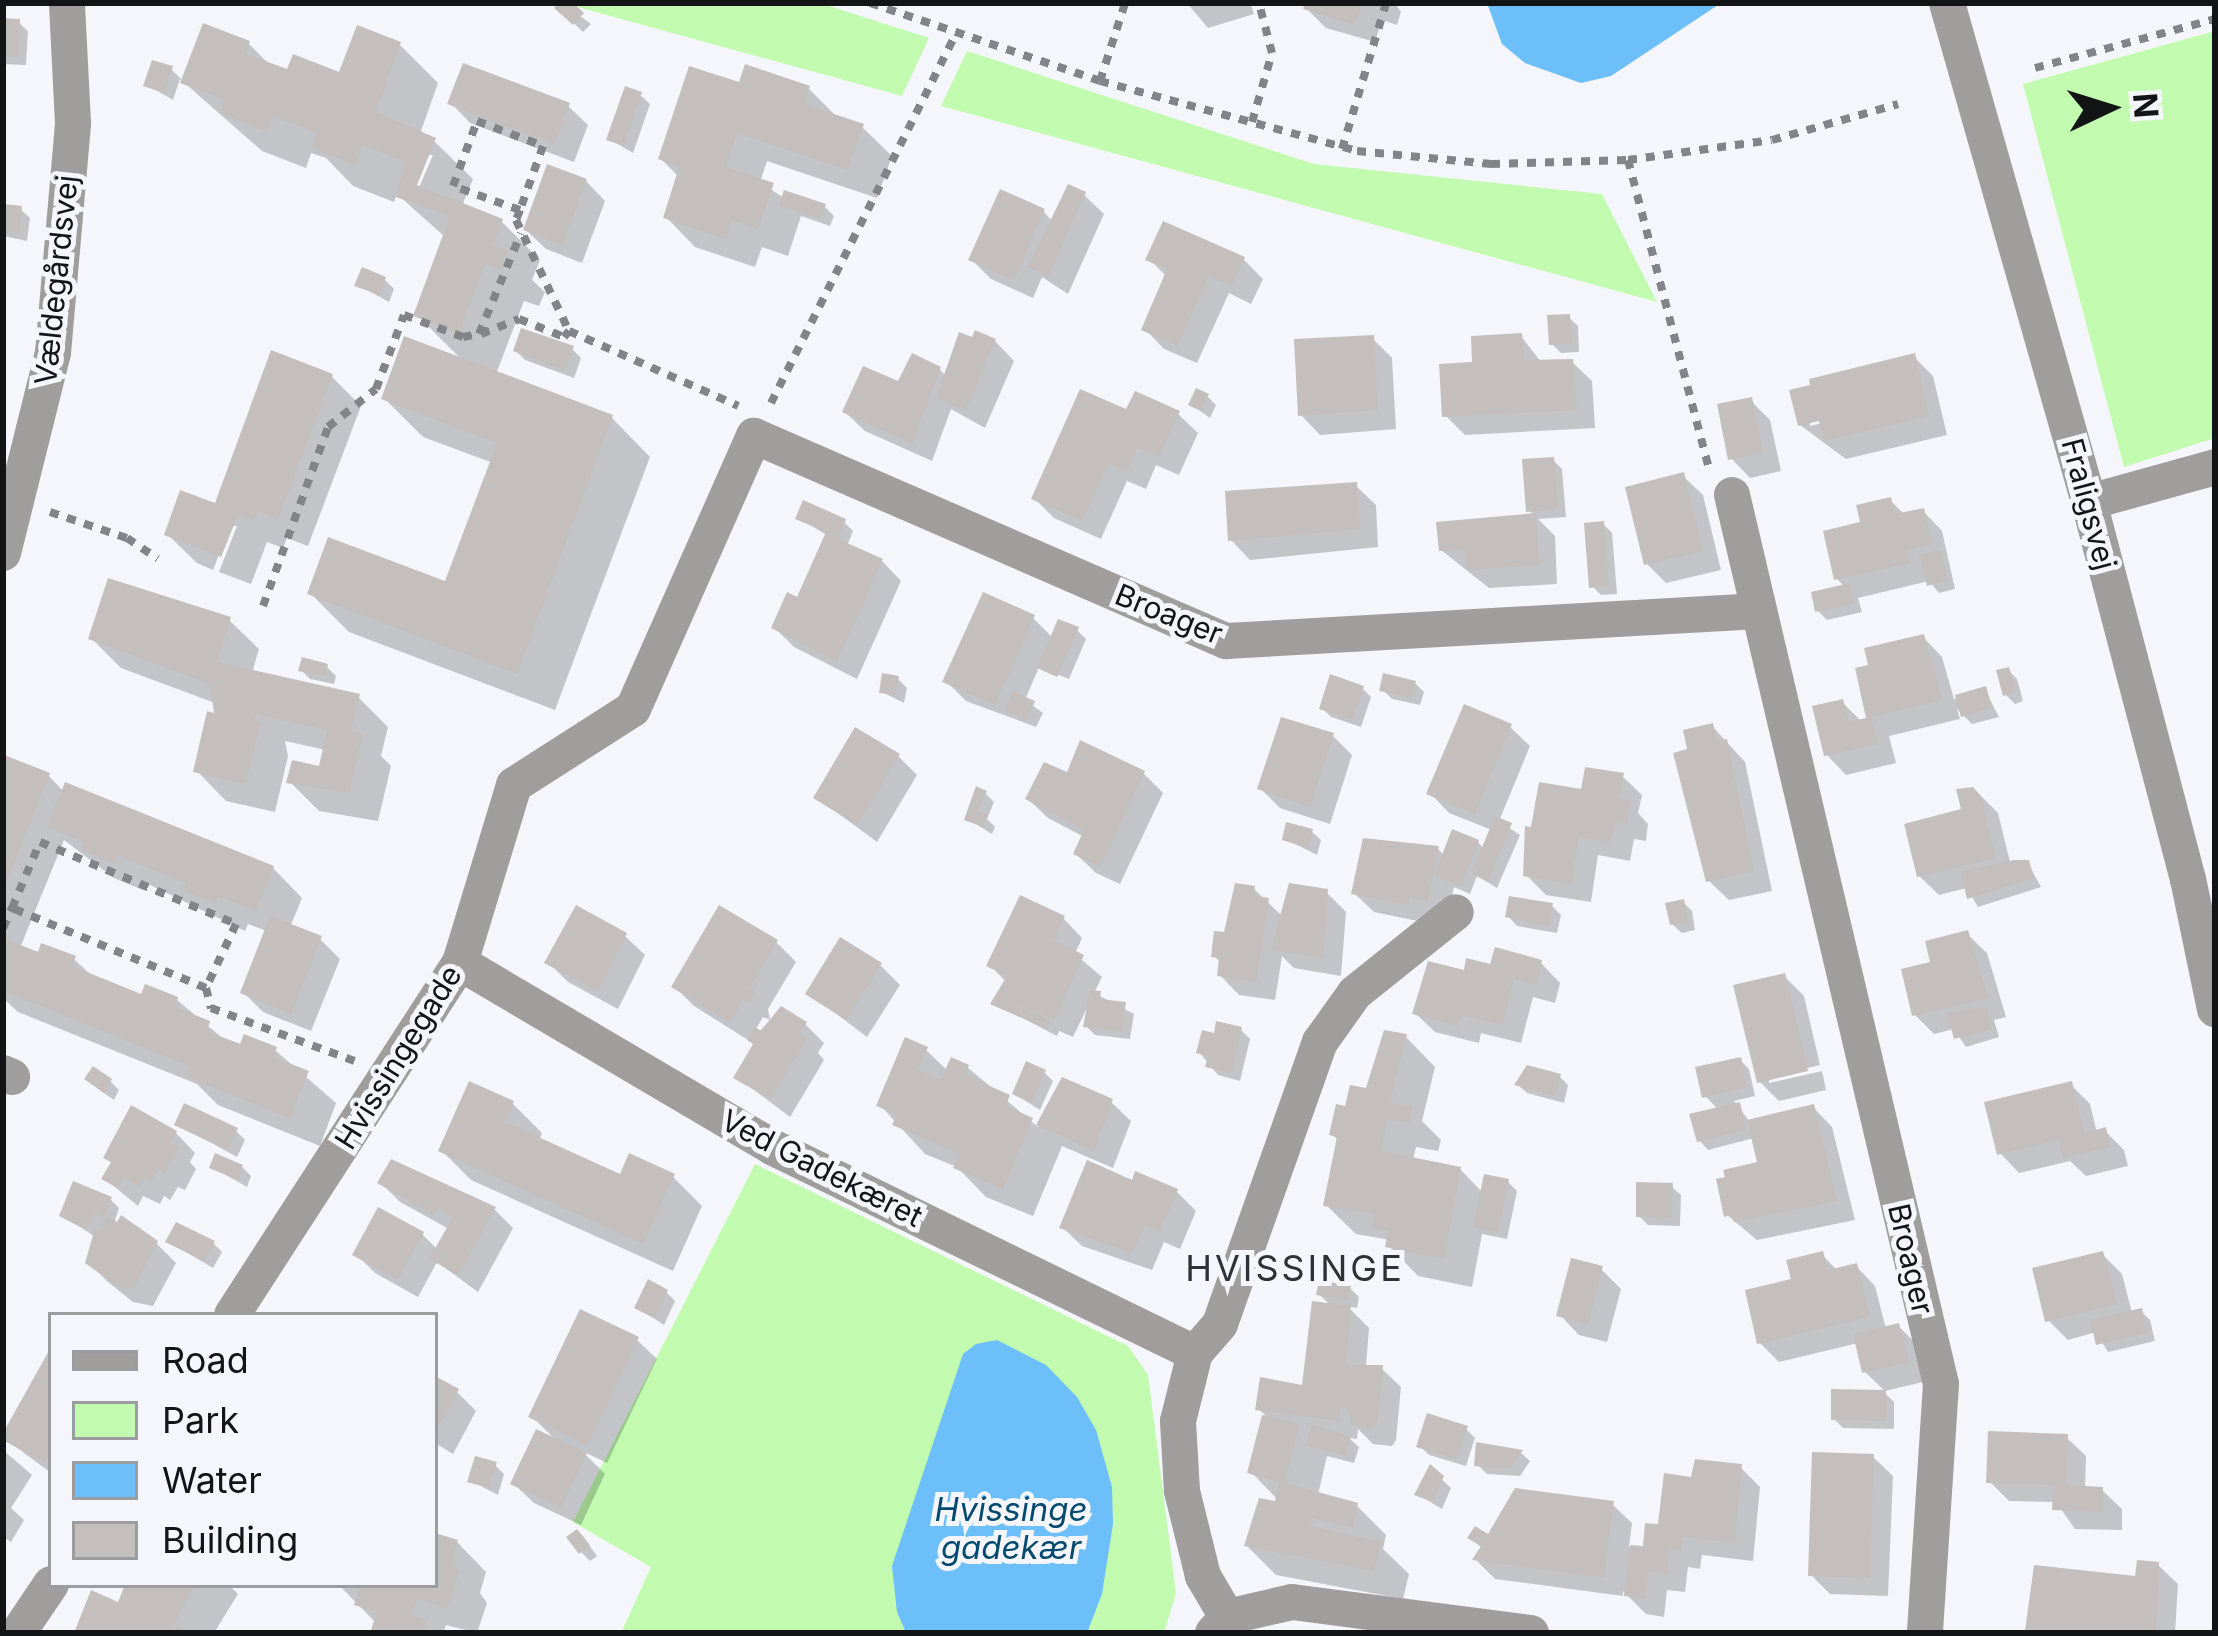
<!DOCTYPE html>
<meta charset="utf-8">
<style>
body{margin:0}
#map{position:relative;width:2218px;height:1636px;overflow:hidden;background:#f4f6fb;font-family:Inter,sans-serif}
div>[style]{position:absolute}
.green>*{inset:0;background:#c2fbb0}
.water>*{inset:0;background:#6cbff9}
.shadow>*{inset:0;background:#0003}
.building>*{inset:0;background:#c4bebd}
.path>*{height:8px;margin-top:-4px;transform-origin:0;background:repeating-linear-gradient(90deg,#828487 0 9px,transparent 0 18px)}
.minor>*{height:36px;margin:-18px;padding:0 18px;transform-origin:18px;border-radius:18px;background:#a09e9d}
span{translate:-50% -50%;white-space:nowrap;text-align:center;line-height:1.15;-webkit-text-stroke:10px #f4f6fb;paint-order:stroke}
.street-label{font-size:30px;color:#131416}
.water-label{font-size:33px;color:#04496e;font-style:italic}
.quarter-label{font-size:36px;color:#2f3135;letter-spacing:3px}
.frame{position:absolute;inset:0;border:6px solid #131416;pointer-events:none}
.legend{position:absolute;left:48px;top:1312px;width:390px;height:276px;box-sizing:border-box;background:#f4f6fb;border:3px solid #9a9c9f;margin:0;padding:15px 21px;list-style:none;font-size:36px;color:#131416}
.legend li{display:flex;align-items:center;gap:24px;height:60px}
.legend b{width:60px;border:3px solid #9a9c9f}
.north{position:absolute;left:2050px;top:48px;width:120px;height:120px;-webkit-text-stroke:9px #f4f6fb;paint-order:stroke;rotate:86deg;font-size:33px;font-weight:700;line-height:48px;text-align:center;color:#131416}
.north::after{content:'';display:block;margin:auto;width:42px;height:54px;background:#131416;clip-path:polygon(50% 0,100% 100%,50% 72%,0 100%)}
</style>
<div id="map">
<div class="green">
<i style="clip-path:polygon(563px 3px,820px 3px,929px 38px,902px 96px)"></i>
<i style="clip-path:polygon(2215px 31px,2215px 438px,2124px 467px,2023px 84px)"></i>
<i style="clip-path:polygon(967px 51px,1314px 164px,1602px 194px,1657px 302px,941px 106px)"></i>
<i style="clip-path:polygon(755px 1164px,1128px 1346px,1148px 1375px,1176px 1593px,1164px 1633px,1087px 1633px,1102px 1594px,897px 1612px,906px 1633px,621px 1633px,651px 1567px,573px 1522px)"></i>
</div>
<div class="water">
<i style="clip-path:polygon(1487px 3px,1721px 3px,1611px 76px,1581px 83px,1525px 63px,1502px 44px)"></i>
<i style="clip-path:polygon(997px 1340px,1046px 1365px,1077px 1397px,1096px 1430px,1112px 1487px,1113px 1524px,1102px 1594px,1087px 1633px,906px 1633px,897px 1612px,892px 1566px,963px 1354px,976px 1344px)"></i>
</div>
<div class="shadow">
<i style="clip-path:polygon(3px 3px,4px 21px,18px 22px,28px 31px,26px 65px,3px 64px)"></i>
<i style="clip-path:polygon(563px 3px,591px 24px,583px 32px,558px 8px)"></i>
<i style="clip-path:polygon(1187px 3px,1250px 3px,1254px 14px,1208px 28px)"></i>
<i style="clip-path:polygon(1308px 3px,1395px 3px,1401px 12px,1397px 25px,1382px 20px,1375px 42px,1326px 28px,1306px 8px)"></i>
<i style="clip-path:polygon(evenodd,249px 44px,272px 67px,289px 73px,341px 76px,400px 45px,438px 83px,420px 134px,434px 141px,473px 179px,462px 206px,501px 221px,540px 260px,532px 280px,545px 292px,539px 306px,524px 301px,496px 374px,612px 418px,650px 457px,555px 710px,349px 632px,310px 593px,446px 585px,493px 463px,423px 437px,384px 398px,464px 362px,417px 315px,445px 237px,397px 194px,394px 202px,353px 186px,326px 158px,311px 153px,306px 168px,262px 151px,180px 79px,173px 100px,147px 85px,171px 69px,184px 82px,249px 44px,426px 155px,433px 155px,417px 192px,412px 190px,426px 155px)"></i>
<i style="clip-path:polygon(740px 86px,808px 88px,839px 119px,862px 127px,892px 156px,877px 198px,767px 161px,760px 182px,784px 198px,825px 207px,834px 216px,830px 226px,801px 216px,788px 256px,762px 247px,755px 267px,695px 247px,666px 217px,679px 177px,661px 159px)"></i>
<i style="clip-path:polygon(640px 95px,650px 104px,633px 153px,609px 139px)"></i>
<i style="clip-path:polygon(451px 103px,568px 106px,588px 125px,574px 162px,470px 123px)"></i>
<i style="clip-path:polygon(586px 181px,605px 201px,582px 263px,546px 249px,526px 230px)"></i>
<i style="clip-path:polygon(1084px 195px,1104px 214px,1068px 294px,1042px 277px,1033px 298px,991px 279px,972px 260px,1043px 211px,1053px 222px)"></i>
<i style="clip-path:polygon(20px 209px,30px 218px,27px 241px,3px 236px,3px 210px,7px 215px)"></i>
<i style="clip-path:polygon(1149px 259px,1243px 259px,1263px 279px,1251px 304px,1229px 293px,1197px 363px,1164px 349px,1145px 329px,1167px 277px)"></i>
<i style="clip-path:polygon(385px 280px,394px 289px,389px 302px,358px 285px)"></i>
<i style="clip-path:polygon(1568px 317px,1578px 326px,1579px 352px,1561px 353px,1552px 344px)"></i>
<i style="clip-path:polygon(1521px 336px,1541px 362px,1572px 362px,1592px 381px,1595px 428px,1465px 435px,1445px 415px)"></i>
<i style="clip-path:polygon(1372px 338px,1392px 358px,1396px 429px,1320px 435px,1301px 415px)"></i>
<i style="clip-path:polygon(995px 341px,1014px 361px,985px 428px,951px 409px,932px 461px,865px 431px,845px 412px,939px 369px,947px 377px)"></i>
<i style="clip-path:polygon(572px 349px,581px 358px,574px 378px,525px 360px,516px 351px)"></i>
<i style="clip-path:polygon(evenodd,1914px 357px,1933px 376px,1947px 435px,1846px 459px,1800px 425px,1814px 388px,1914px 357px,1810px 420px,1834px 420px,1810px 426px,1810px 420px)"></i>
<i style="clip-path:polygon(331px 376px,361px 406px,308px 546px,287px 538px,283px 548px,267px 542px,251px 584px,219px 572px,237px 526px,230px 526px,213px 570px,197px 563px,167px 534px,217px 507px)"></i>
<i style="clip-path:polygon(1207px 396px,1216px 405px,1210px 418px,1192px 405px)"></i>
<i style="clip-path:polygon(1751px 401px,1770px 420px,1781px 471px,1750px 478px,1731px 458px)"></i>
<i style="clip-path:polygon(1128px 413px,1178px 414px,1198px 433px,1179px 475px,1156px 465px,1146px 489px,1127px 481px,1101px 539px,1054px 518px,1034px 498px)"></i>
<i style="clip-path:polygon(1553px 460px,1562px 469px,1566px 517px,1538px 519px,1555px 536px,1557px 584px,1489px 588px,1441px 550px,1535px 516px,1529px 510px)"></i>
<i style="clip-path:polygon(1683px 476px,1703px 495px,1721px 570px,1666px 583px,1647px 564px)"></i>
<i style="clip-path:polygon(1356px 486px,1376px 505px,1378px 547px,1250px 560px,1231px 540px)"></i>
<i style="clip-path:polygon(1890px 500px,1905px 515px,1923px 511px,1942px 531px,1955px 589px,1939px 593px,1929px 581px,1858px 598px,1862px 612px,1827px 620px,1818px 611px,1845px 587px,1837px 579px,1863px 524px)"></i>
<i style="clip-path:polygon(799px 518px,844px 522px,853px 531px,847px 546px,882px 561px,901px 581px,857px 679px,794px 647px,775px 628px,799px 601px,828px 536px)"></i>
<i style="clip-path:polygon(1603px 524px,1612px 533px,1617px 594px,1601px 595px,1592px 586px)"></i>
<i style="clip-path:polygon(1033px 618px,1053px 638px,1077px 630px,1086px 639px,1069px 679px,1039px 667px,1025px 700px,1043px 713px,1036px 727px,966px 701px,946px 681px)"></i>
<i style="clip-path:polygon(229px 620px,259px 649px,252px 673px,358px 697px,388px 727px,381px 756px,391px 766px,378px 821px,319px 811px,290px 782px,321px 770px,326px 750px,285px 741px,288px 756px,275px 812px,226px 801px,197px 771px,217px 717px,215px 703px,121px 668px,91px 638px)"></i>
<i style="clip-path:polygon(1923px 637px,1942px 657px,1954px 699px,1985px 690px,1999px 717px,1972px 724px,1957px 709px,1960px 719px,1889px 736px,1896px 763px,1846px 775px,1827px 755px,1842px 702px,1862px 722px,1870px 720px,1858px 670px)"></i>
<i style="clip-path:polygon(327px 667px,336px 676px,334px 684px,310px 679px,301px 670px)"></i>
<i style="clip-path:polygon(2008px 670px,2017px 679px,2023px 701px,2015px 704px,2006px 695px)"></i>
<i style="clip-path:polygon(898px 679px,907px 688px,904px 703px,882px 692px)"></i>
<i style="clip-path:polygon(1415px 683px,1424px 692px,1420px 705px,1392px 699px,1383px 690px)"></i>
<i style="clip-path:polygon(1362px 688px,1371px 697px,1361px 727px,1331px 717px,1322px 708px)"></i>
<i style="clip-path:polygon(1712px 726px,1745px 762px,1772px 891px,1729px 900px,1709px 881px,1690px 751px)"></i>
<i style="clip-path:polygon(1510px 727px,1530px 746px,1499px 821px,1520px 835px,1497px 888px,1477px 876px,1470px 894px,1454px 887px,1447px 919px,1427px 923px,1374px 912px,1354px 893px,1438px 849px,1445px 856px,1478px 842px,1484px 849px,1492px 830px,1449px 813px,1430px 793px)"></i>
<i style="clip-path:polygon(1333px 736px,1352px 755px,1330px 824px,1280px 808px,1260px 788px)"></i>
<i style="clip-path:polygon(898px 756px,917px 775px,877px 842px,816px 797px)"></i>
<i style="clip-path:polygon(3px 766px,48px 775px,64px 792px,273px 868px,302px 898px,290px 927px,320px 939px,340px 959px,311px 1031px,263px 1012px,243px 992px,267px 931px,248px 924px,245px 931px,146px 883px,143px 890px,114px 878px,64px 840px,20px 948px,74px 959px,93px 977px,143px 997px,177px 1000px,226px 1041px,275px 1050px,336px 1103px,320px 1146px,218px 1105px,197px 1084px,18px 1012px,3px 998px)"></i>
<i style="clip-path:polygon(1143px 773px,1163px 793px,1120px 884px,1096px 873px,1076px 854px,1084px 837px,1048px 818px,1028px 799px,1069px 776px)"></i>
<i style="clip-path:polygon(1622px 776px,1642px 795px,1638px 813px,1648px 824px,1646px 841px,1634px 839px,1630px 861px,1598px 855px,1591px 902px,1546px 895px,1526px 875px)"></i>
<i style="clip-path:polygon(985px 793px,994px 802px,987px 819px,995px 827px,992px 834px,968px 819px)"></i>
<i style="clip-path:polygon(1978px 793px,1998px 813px,2011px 866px,2028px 863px,2041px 887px,1978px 907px,1967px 888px,1939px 895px,1919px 876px)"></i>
<i style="clip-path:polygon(1311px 831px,1321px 840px,1317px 855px,1285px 839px)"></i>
<i style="clip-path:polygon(1254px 889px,1280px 914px,1326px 892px,1346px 912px,1341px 976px,1294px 968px,1282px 956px,1275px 1000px,1239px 995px,1220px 975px,1221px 963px,1214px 956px)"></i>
<i style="clip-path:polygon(1683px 902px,1692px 911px,1695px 930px,1682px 933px,1672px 924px)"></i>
<i style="clip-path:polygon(1552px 906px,1561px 915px,1557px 933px,1517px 926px,1508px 916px)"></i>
<i style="clip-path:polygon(1063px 918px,1082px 938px,1075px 954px,1102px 977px,1094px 993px,1134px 1014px,1130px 1039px,1095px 1035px,1086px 1026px,1087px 1008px,1073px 1037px,1059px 1031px,1057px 1036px,994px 1003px,1013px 1008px,1001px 996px,1007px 983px,990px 965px)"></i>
<i style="clip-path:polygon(1967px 934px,1987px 953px,2006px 1017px,1994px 1020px,1999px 1037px,1966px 1047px,1954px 1029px,1934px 1034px,1915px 1015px,1934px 965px)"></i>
<i style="clip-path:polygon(625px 936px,645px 955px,618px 1009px,568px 982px,548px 962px)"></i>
<i style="clip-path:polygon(evenodd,776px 942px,796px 962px,768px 1009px,770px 1019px,805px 1024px,824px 1043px,818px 1053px,824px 1060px,790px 1117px,737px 1077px,756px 1045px,694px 1006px,674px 986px,776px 942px,763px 1017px,770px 1020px,755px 1036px,753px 1034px,763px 1017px)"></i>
<i style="clip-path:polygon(1541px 963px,1560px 983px,1555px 1003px,1533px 997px,1521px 1043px,1481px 1033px,1479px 1043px,1435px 1032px,1415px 1013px,1492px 968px)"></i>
<i style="clip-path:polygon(880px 965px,900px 985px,867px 1037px,809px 993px)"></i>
<i style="clip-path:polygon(1784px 976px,1804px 996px,1820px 1065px,1769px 1077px,1769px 1083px,1822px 1071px,1826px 1090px,1779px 1101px,1759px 1081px)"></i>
<i style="clip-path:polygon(1241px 1030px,1250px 1039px,1240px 1081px,1218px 1075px,1199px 1052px)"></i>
<i style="clip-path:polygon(1406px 1037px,1435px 1067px,1422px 1121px,1441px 1140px,1438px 1151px,1416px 1147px,1413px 1160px,1460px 1169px,1483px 1193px,1508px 1182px,1517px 1191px,1507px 1239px,1482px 1234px,1472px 1287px,1418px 1276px,1389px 1246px,1390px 1240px,1356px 1234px,1326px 1205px,1339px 1141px,1332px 1134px)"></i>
<i style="clip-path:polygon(926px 1050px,948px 1071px,967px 1067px,1038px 1127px,1063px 1081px,1111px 1102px,1131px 1121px,1113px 1168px,1062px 1146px,1033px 1216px,986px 1197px,957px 1167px,925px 1154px,880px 1105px)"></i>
<i style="clip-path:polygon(1740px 1060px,1749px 1069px,1755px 1096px,1734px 1101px,1750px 1122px,1813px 1107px,1832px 1127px,1855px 1220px,1757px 1240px,1727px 1215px,1760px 1164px,1754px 1138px,1708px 1150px,1699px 1140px,1719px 1110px,1705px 1096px)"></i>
<i style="clip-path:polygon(1044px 1072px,1053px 1081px,1040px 1110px,1015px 1094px)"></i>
<i style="clip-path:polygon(1559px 1076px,1568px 1085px,1564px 1103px,1527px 1093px,1518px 1085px)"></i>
<i style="clip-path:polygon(110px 1081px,119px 1090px,114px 1100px,97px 1088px)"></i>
<i style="clip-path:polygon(471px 1085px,513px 1104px,542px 1133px,539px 1141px,622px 1178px,673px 1177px,702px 1206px,673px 1271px,471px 1180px,442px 1151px)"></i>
<i style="clip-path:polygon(2071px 1085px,2090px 1104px,2097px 1133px,2105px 1131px,2124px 1150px,2128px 1166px,2086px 1176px,2070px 1161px,2019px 1173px,2000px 1153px)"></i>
<i style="clip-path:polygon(177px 1124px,236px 1131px,245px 1140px,237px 1157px)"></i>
<i style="clip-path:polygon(176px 1133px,195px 1153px,190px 1162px,196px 1169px,185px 1190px,178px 1187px,170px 1200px,164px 1196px,160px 1204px,143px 1196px,138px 1206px,105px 1179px)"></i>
<i style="clip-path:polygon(212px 1167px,242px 1167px,251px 1176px,247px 1187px)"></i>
<i style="clip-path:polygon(381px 1183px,494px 1209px,513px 1228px,478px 1292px,437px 1262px,418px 1297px,375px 1273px,356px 1254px,422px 1234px,438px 1250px,449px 1229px,400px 1202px)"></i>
<i style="clip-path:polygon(1133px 1184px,1177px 1192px,1196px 1211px,1180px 1249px,1164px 1242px,1152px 1270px,1082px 1246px,1062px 1227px)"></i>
<i style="clip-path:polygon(1671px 1186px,1681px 1195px,1680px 1226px,1648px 1225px,1639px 1216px)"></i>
<i style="clip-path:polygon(110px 1199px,119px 1208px,114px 1223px,156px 1243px,176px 1263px,153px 1306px,133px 1302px,108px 1282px,88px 1262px,95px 1237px,63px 1215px)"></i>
<i style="clip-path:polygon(169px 1242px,213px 1243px,222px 1252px,213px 1268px)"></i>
<i style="clip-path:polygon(2102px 1254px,2122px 1274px,2132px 1313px,2141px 1311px,2150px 1320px,2155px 1341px,2108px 1352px,2096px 1332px,2068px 1340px,2048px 1320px)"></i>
<i style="clip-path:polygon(1822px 1255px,1838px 1271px,1856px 1266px,1875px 1286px,1886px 1329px,1898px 1326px,1918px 1345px,1927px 1381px,1885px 1391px,1865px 1372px,1858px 1343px,1779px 1362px,1760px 1343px,1795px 1281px)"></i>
<i style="clip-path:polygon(1601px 1269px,1621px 1289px,1607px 1342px,1579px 1335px,1560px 1315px)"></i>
<i style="clip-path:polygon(1350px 1288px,1359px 1297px,1357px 1308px,1347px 1306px,1369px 1328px,1366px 1366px,1381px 1368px,1401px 1387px,1396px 1440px,1392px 1446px,1373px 1444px,1358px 1429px,1357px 1439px,1349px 1438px,1359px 1447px,1354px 1463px,1327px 1456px,1318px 1495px,1357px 1506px,1386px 1535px,1383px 1549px,1409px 1574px,1403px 1599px,1276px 1575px,1247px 1546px,1278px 1500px,1251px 1472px,1265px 1415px,1258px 1409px,1305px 1389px,1332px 1307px,1319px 1294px)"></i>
<i style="clip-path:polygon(666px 1292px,675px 1301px,664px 1325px,638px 1308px)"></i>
<i style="clip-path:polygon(637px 1340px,657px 1359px,607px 1463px,582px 1451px,605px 1474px,581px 1525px,534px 1503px,514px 1484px,556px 1440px,532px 1417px)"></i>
<i style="clip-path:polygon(51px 1355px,51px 1473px,4px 1438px)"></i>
<i style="clip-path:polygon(435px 1381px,457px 1392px,476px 1411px,453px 1454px,435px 1443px)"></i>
<i style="clip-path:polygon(1885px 1393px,1894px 1402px,1894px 1429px,1843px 1428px,1834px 1419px)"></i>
<i style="clip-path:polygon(1466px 1429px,1475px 1438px,1466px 1466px,1429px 1455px,1420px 1446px)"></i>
<i style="clip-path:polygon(2066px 1437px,2086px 1456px,2085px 1489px,2102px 1490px,2122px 1509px,2122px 1530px,2075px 1529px,2056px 1502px,2009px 1501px,1989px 1481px)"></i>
<i style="clip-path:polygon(1479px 1446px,1521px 1453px,1530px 1461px,1520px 1476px,1487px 1474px,1478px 1465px)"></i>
<i style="clip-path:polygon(3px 1450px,32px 1475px,11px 1508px,24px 1520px,11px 1542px,3px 1537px)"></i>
<i style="clip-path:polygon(1873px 1457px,1893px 1476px,1888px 1596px,1830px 1594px,1811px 1575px)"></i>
<i style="clip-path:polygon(495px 1465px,504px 1474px,498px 1495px,471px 1481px)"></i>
<i style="clip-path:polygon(1740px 1467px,1760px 1487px,1753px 1561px,1702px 1555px,1700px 1569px,1688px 1567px,1685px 1592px,1667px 1590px,1664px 1617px,1646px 1614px,1623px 1591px,1623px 1596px,1495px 1579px,1476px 1560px,1483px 1549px,1471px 1538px,1489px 1538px,1612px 1504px,1632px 1523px,1629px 1547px,1645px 1549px,1694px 1481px)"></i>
<i style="clip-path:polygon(1431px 1469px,1451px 1488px,1442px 1509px,1417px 1494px)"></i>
<i style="clip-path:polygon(435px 1536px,457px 1542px,486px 1572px,480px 1593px,487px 1603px,477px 1633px,446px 1625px,443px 1633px,373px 1633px,376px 1623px,339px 1585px,435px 1585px)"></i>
<i style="clip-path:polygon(586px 1541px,597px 1556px,590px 1561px,581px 1552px)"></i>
<i style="clip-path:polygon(2158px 1565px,2178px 1584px,2175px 1633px,2029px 1630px)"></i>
<i style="clip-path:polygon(128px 1585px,229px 1585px,238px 1594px,214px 1633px,77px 1633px,120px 1606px)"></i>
</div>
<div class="building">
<i style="clip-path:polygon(559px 3px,573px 3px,584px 13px,573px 25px,554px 8px)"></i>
<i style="clip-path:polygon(1305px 3px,1362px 3px,1355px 25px,1303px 9px)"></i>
<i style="clip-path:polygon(3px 18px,20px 19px,18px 57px,3px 56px)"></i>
<i style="clip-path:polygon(203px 23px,250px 41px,246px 54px,287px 69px,293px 54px,339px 72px,357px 25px,401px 42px,376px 112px,436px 138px,417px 185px,503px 219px,493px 245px,508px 251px,500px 270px,485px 264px,459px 333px,413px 316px,450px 216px,396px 197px,405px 162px,363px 145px,355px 165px,311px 148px,317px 133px,273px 116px,267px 131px,220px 114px,225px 100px,180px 83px)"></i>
<i style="clip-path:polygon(152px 60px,173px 66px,164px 93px,143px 86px)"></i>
<i style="clip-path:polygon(463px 63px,570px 103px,554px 144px,447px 104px)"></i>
<i style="clip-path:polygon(745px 64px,810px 86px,804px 104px,864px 124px,848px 170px,737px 133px,726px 167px,774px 183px,758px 229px,732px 220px,726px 239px,663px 218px,679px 167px,658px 159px,689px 66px,739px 82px)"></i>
<i style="clip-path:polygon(625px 86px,642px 92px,624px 146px,606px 140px)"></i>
<i style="clip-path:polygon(547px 164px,587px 179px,562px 245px,523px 230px)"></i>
<i style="clip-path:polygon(1068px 184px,1086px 192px,1048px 276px,1028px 267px)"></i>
<i style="clip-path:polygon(1000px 189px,1045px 209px,1014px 280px,968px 260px)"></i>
<i style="clip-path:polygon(784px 190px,826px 204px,821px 219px,779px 205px)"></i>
<i style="clip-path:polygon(5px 204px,22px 206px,19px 234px,3px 232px)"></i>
<i style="clip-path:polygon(1163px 221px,1245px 257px,1231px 286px,1209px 276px,1177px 346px,1141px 330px,1167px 269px,1145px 260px)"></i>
<i style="clip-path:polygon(362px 267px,386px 277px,380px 295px,354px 286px)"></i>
<i style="clip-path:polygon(1570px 314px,1572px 344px,1549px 345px,1547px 315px)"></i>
<i style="clip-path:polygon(521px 328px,574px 346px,565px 371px,513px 351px)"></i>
<i style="clip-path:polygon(975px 330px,996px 339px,965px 411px,936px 398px,959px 332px,972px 337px)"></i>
<i style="clip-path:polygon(1522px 333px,1524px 360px,1573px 359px,1577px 410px,1442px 417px,1439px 364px,1472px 362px,1471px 336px)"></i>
<i style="clip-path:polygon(1374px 335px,1378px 410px,1298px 416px,1294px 339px)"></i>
<i style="clip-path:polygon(404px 336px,613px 415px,517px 674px,307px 594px,328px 537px,445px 581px,497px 443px,381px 399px)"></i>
<i style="clip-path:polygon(271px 350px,333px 374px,278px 519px,258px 511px,254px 521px,238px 515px,221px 557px,164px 535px,180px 490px,215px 503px)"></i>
<i style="clip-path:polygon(912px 353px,941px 367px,912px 444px,842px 412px,863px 366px,898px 381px)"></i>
<i style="clip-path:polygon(1915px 353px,1929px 416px,1824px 441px,1819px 421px,1798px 426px,1789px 390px,1810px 385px,1809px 379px)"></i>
<i style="clip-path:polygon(1196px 388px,1209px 394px,1201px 411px,1188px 405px)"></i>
<i style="clip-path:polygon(1080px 389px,1126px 409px,1135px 391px,1180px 411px,1159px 457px,1137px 447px,1126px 472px,1108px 463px,1082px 521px,1031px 499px)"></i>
<i style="clip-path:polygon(1752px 397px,1763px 452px,1728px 460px,1717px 404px)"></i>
<i style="clip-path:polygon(1554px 457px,1558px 509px,1526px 512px,1522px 459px)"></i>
<i style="clip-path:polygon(1684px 472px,1703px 551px,1644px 565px,1625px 487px)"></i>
<i style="clip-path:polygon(1357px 482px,1360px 529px,1228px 541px,1225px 491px)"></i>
<i style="clip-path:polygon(1891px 497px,1895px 514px,1924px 508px,1932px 544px,1907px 550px,1910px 563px,1834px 580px,1823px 531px,1860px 522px,1856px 505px)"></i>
<i style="clip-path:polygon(803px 500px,846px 519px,838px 539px,883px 559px,837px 662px,771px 628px,787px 592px,797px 597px,826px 532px,795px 519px)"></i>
<i style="clip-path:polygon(1536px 513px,1539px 565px,1467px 570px,1465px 550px,1439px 551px,1436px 522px)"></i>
<i style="clip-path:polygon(1604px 521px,1609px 586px,1589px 588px,1584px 523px)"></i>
<i style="clip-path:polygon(1940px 550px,1948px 580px,1927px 586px,1919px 555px)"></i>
<i style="clip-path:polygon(108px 578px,231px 617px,217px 662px,360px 694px,351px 731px,363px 734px,349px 793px,286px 783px,292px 760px,319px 766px,327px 730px,256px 714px,254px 722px,260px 723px,246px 784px,193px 772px,207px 711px,214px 713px,210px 684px,88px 639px)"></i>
<i style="clip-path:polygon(1850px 583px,1854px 603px,1815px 612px,1811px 592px)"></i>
<i style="clip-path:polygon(983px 592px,1035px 615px,995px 705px,942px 682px)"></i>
<i style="clip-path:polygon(1058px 619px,1079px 627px,1057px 677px,1037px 668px)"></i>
<i style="clip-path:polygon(1924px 634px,1942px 700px,1871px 717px,1878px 744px,1824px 756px,1812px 706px,1843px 699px,1849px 722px,1866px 718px,1855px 668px,1868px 665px,1864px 648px)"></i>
<i style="clip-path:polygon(302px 657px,328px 664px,325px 676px,298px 671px)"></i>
<i style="clip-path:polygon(2009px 667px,2016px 692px,2003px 696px,1996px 670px)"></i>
<i style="clip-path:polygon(882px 673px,899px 676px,896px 695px,879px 693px)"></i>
<i style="clip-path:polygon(1383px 673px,1416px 681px,1412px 698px,1379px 691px)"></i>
<i style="clip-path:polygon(1330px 674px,1364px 686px,1353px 720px,1319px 709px)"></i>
<i style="clip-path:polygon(1986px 686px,1992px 708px,1961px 717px,1955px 695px)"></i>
<i style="clip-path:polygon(1013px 692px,1035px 701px,1027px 720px,1005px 711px)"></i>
<i style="clip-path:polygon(1464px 704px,1512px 724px,1475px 814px,1426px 794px)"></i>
<i style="clip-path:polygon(1281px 717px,1334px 733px,1310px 807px,1257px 789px)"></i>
<i style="clip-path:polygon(1713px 723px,1717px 741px,1727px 739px,1754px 871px,1706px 882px,1673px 753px,1687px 749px,1683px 730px)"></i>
<i style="clip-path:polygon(855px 727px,900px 754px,857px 825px,813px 798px)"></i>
<i style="clip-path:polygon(1080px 740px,1145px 771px,1100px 867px,1073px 854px,1084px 830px,1025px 799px,1044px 762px,1067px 772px)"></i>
<i style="clip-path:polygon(4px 755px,50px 773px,3px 890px,3px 758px)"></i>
<i style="clip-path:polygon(1585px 767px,1624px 773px,1619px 799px,1630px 801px,1627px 823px,1615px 821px,1611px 843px,1579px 837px,1572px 884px,1523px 876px,1525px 826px,1531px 827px,1539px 782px,1581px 789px)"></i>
<i style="clip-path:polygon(65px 782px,274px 866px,256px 911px,218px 896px,216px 903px,183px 891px,186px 883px,117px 855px,114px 863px,81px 850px,84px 842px,47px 827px)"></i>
<i style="clip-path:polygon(976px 786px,987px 791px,978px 811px,987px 815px,983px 827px,964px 820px)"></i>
<i style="clip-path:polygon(1973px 787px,1981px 796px,1996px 858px,1917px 877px,1904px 824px,1961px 809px,1956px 789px)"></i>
<i style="clip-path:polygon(1495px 816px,1512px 823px,1488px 881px,1471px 874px)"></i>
<i style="clip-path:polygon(1286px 822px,1313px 829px,1308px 848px,1282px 840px)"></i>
<i style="clip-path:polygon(1452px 829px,1479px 840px,1461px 887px,1434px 876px)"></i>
<i style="clip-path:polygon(1363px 838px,1439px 846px,1428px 901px,1410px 897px,1408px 905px,1351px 894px)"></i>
<i style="clip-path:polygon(2014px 860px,2029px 860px,2034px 878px,1967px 899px,1961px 872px)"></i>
<i style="clip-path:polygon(1235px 883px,1255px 886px,1254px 896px,1269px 898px,1256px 982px,1217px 976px,1219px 958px,1211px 957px,1214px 931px,1224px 932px)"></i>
<i style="clip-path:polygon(1289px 883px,1328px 889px,1323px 958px,1271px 950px)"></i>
<i style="clip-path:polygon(1020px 895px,1065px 916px,1053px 940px,1084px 955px,1054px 1020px,1004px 999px,1051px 1021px,1047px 1029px,990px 1004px,1007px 976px,986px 966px)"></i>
<i style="clip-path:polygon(1509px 896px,1553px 903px,1549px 926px,1505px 917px)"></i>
<i style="clip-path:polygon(1684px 899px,1688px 922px,1670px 925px,1665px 903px)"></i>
<i style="clip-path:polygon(576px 905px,627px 933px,598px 991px,544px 963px)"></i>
<i style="clip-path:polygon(719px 905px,778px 940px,749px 988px,755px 992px,749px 1003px,743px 999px,730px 1022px,671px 987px)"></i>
<i style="clip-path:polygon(270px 916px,322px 936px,291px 1014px,240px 993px)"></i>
<i style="clip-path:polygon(1968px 930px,1988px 998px,1912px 1016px,1901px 969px,1930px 962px,1925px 941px)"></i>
<i style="clip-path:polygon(840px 937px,882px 963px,846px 1020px,805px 994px)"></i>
<i style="clip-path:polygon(3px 938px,38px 952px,41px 943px,76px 956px,72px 966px,141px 994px,145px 984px,178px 997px,175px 1007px,210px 1021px,207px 1031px,240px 1044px,244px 1034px,277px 1047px,273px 1057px,309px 1071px,290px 1118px,185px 1076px,189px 1066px,3px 991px)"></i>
<i style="clip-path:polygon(1495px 947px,1542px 960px,1536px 985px,1514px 979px,1502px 1025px,1462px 1015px,1459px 1026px,1412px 1014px,1428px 961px,1464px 970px,1466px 958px,1490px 964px)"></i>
<i style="clip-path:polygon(1785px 973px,1808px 1071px,1757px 1083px,1733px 985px)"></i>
<i style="clip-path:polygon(1090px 990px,1101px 991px,1100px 999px,1126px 1002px,1122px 1032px,1083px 1027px)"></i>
<i style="clip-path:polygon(781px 1006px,807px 1022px,800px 1033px,807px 1038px,770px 1099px,733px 1078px,753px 1044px,747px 1040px,755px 1027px,761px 1031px)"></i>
<i style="clip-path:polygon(1986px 1007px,1992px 1029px,1954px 1039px,1947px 1013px)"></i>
<i style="clip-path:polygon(1216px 1021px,1242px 1027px,1232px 1073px,1205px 1067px,1208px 1056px,1196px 1053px,1202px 1030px,1214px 1033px)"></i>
<i style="clip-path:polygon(1384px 1030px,1407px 1034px,1390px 1103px,1412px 1107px,1410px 1123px,1387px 1119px,1381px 1151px,1461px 1167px,1444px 1259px,1385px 1247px,1388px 1231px,1372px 1228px,1375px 1214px,1323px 1206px,1337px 1137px,1329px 1135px,1336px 1104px,1345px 1106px,1350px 1085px,1366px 1088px)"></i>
<i style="clip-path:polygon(905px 1037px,928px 1047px,918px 1070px,941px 1080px,951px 1057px,969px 1065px,965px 1075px,1010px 1095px,1006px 1106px,1033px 1118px,1003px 1189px,953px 1168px,960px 1154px,892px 1125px,897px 1114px,876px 1106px)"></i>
<i style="clip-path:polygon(1741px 1057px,1747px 1087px,1702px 1098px,1695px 1067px)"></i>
<i style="clip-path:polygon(1026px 1061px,1046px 1070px,1031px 1103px,1012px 1094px)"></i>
<i style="clip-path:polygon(1527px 1065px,1561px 1074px,1555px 1096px,1514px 1085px)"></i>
<i style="clip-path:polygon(93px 1066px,112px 1079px,104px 1093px,84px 1079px)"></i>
<i style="clip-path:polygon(1062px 1077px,1113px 1099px,1094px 1151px,1036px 1125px)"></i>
<i style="clip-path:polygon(469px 1081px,514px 1101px,505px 1122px,620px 1174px,629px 1153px,675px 1174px,643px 1244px,438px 1151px)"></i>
<i style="clip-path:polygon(2072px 1081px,2084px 1133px,2106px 1127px,2110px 1147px,2063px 1158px,2059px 1140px,1997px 1155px,1984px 1102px)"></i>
<i style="clip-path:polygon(1740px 1102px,1746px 1130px,1697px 1142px,1689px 1114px)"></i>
<i style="clip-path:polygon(184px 1103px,238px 1128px,227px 1150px,174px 1125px)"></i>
<i style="clip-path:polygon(1814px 1104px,1837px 1201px,1734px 1222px,1732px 1215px,1724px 1217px,1716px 1179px,1725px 1177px,1723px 1170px,1757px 1162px,1747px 1120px)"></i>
<i style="clip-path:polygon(131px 1105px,177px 1131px,171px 1143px,179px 1147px,165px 1173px,158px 1169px,150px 1183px,144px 1179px,140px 1187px,123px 1178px,118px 1188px,101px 1179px,111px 1162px,103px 1158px)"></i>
<i style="clip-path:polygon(215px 1153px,243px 1165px,238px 1180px,209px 1168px)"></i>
<i style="clip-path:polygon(391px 1159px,496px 1207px,458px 1275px,429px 1259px,453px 1217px,438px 1208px,434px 1215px,377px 1183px)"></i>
<i style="clip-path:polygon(1087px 1160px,1132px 1180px,1135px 1171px,1178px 1189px,1160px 1231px,1145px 1225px,1132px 1253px,1059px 1228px)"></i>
<i style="clip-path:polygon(1484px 1174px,1509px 1179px,1498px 1232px,1473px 1227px)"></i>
<i style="clip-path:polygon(73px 1181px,112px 1197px,104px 1218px,94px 1213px,86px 1230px,59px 1216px)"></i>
<i style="clip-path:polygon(1636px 1182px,1673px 1183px,1672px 1218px,1636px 1217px)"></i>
<i style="clip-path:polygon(378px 1207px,424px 1232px,398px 1280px,352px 1255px)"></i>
<i style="clip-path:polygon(121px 1215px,158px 1241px,134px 1288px,122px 1289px,85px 1263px,95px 1228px,100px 1231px,108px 1216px,117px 1222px)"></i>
<i style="clip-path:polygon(176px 1222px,215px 1241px,204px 1261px,165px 1242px)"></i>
<i style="clip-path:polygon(1823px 1251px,1828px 1270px,1857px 1263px,1870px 1317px,1757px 1344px,1745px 1290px,1791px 1279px,1786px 1260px)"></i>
<i style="clip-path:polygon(2103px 1251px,2117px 1304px,2045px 1322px,2032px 1268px)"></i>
<i style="clip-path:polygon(1571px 1258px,1603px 1266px,1588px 1324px,1556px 1316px)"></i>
<i style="clip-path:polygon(648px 1279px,668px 1290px,654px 1318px,634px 1308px)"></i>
<i style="clip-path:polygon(1319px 1280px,1351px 1286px,1348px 1300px,1316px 1295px)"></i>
<i style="clip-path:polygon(1312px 1301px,1351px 1306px,1346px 1365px,1383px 1365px,1378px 1420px,1372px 1428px,1351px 1425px,1348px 1409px,1340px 1408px,1339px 1421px,1255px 1410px,1260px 1377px,1302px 1385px)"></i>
<i style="clip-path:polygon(2142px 1308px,2147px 1333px,2096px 1345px,2090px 1320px)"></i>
<i style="clip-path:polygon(580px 1309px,639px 1337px,587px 1445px,528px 1417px)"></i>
<i style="clip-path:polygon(1899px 1323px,1909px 1362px,1862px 1373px,1853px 1334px)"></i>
<i style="clip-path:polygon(51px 1347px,51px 1451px,44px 1463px,3px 1440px,3px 1433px)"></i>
<i style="clip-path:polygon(435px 1376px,459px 1389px,435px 1432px)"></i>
<i style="clip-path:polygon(1831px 1389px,1886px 1390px,1886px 1421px,1831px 1420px)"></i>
<i style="clip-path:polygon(1427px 1413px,1468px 1426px,1457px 1459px,1416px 1447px)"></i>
<i style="clip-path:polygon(1262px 1415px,1299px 1424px,1285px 1483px,1358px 1503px,1353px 1528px,1311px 1518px,1310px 1526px,1381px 1542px,1374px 1571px,1244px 1546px,1259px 1498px,1275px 1501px,1279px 1482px,1247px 1473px)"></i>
<i style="clip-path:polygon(1312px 1425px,1351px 1436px,1345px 1456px,1306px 1445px)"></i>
<i style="clip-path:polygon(536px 1429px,587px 1453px,561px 1508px,510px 1484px)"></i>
<i style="clip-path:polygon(1988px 1431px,2068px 1434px,2066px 1485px,2103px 1487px,2103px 1512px,2052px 1510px,2053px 1485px,1986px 1483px)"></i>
<i style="clip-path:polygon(1476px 1442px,1523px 1450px,1510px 1469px,1474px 1466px)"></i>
<i style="clip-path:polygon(1812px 1452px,1874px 1454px,1870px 1578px,1808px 1576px)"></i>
<i style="clip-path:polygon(475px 1456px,497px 1462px,489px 1488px,467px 1482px)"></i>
<i style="clip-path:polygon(1695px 1459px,1742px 1464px,1735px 1543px,1683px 1537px,1681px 1551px,1669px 1549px,1667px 1574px,1648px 1572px,1645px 1599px,1624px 1596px,1630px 1545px,1643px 1546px,1645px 1523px,1658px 1524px,1664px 1473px,1691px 1477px)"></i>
<i style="clip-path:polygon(1430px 1464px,1444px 1476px,1433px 1502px,1414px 1495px)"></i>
<i style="clip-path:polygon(1515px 1488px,1614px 1501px,1604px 1578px,1472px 1560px,1481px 1546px,1467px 1538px,1475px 1526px,1488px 1534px)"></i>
<i style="clip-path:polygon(577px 1529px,590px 1545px,579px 1554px,566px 1537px)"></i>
<i style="clip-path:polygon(435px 1533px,458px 1540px,452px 1561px,459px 1571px,447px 1608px,417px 1598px,411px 1615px,427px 1620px,423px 1633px,370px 1633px,377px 1612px,354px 1605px,361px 1585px,435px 1585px)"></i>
<i style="clip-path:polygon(2137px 1560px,2159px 1562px,2156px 1633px,2025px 1631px,2034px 1565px,2135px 1576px)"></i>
<i style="clip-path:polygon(125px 1585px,196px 1585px,172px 1626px,192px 1633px,74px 1633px,91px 1590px,118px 1602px)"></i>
</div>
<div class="path">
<i style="left:870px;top:3px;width:243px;rotate:18.7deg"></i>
<i style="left:1100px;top:81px;width:266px;rotate:15.2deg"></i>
<i style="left:1357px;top:151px;width:135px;rotate:5.5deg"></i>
<i style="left:1491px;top:164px;width:137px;rotate:-1.7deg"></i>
<i style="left:1628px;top:160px;width:145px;rotate:-7.9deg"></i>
<i style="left:1772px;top:140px;width:131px;rotate:-15.9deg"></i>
<i style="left:2035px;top:68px;width:187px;rotate:-15.2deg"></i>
<i style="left:1100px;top:81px;width:82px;rotate:-72.2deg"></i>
<i style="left:1252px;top:122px;width:72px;rotate:-73.8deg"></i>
<i style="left:1272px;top:53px;width:52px;rotate:-104.6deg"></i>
<i style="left:1342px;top:149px;width:152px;rotate:-73.2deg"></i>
<i style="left:1628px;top:160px;width:318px;rotate:75.3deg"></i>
<i style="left:520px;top:210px;width:71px;rotate:-160.3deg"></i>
<i style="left:453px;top:186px;width:69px;rotate:-69.7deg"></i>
<i style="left:477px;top:121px;width:71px;rotate:20.7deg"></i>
<i style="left:543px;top:146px;width:68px;rotate:109.8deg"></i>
<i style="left:520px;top:210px;width:11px;rotate:112deg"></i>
<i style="left:516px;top:220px;width:123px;rotate:64.5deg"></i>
<i style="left:569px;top:331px;width:185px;rotate:23.9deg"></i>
<i style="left:481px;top:334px;width:41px;rotate:-21.5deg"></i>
<i style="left:519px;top:319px;width:48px;rotate:21.8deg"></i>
<i style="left:564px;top:337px;width:8px;rotate:-50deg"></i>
<i style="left:771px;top:403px;width:414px;rotate:-63.4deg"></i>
<i style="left:50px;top:512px;width:81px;rotate:18.7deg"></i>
<i style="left:127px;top:538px;width:37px;rotate:34deg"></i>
<i style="left:263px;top:606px;width:190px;rotate:-70deg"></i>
<i style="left:328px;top:427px;width:61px;rotate:-38.4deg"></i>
<i style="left:376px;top:389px;width:79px;rotate:-69.3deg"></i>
<i style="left:404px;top:315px;width:63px;rotate:20.4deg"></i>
<i style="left:463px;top:337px;width:16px;rotate:-11deg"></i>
<i style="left:479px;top:334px;width:109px;rotate:-67.4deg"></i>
<i style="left:3px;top:928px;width:22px;rotate:-66deg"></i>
<i style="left:12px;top:908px;width:72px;rotate:-67deg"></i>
<i style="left:40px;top:842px;width:212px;rotate:22.7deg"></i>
<i style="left:236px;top:924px;width:71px;rotate:115.1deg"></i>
<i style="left:206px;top:988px;width:210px;rotate:-157.6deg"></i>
<i style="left:206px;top:988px;width:21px;rotate:76deg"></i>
<i style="left:211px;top:1008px;width:153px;rotate:20.3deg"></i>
</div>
<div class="minor">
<i style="left:1947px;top:3px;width:519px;rotate:74.12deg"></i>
<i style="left:2089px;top:502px;width:390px;rotate:75.3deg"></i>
<i style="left:2188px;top:879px;width:133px;rotate:78.3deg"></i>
<i style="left:1732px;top:495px;width:913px;rotate:76.77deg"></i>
<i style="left:1941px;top:1384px;width:250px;rotate:93.7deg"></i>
<i style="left:2089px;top:502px;width:131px;rotate:-15.5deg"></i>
<i style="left:3px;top:553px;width:206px;rotate:-76deg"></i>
<i style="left:53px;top:353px;width:231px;rotate:-85deg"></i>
<i style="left:73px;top:123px;width:120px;rotate:-92.9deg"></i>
<i style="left:460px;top:963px;width:364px;rotate:30.5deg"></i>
<i style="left:774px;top:1148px;width:468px;rotate:26deg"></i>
<i style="left:3px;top:1073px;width:10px;rotate:24deg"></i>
<i style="left:232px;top:1315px;width:419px;rotate:-57.1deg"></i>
<i style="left:460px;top:963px;width:186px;rotate:-73.1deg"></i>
<i style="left:514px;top:785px;width:141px;rotate:-32.6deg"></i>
<i style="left:633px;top:709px;width:299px;rotate:-66.1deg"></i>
<i style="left:754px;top:436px;width:515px;rotate:23.48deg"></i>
<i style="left:1226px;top:641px;width:534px;rotate:-3.22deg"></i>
<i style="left:1227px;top:1617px;width:48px;rotate:-120.3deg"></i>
<i style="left:1203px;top:1576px;width:88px;rotate:-103.9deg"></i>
<i style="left:1182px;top:1491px;width:70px;rotate:-93.3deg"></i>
<i style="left:1178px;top:1421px;width:70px;rotate:-76deg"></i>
<i style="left:1195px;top:1353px;width:38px;rotate:-49deg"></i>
<i style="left:1220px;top:1324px;width:299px;rotate:-70.5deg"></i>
<i style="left:1320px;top:1042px;width:60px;rotate:-54.5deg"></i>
<i style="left:1355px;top:993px;width:129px;rotate:-38.7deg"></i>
<i style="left:18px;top:1633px;width:59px;rotate:-56deg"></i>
<i style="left:1213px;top:1633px;width:21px;rotate:-49deg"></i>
<i style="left:1227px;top:1617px;width:67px;rotate:-13deg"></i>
<i style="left:1292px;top:1602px;width:241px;rotate:7.4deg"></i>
</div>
<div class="street-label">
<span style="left:56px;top:280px;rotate:-84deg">Vældegårdsvej</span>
<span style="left:2089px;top:504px;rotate:75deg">Fraligsvej</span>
<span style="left:1169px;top:614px;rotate:22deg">Broager</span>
<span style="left:398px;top:1057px;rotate:-58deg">Hvissingegade</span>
<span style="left:822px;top:1168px;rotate:27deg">Ved Gadekæret</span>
<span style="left:1911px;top:1259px;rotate:77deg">Broager</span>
</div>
<div class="water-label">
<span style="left:1011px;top:1529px">Hvissinge<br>gadekær</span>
</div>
<div class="quarter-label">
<span style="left:1295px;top:1269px">HVISSINGE</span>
</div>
<div class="frame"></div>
<ul class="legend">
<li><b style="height:15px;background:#a09e9d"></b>Road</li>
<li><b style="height:33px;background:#c2fbb0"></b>Park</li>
<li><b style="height:33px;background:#6cbff9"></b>Water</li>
<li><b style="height:33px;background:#c4bebd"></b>Building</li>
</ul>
<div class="north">N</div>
</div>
